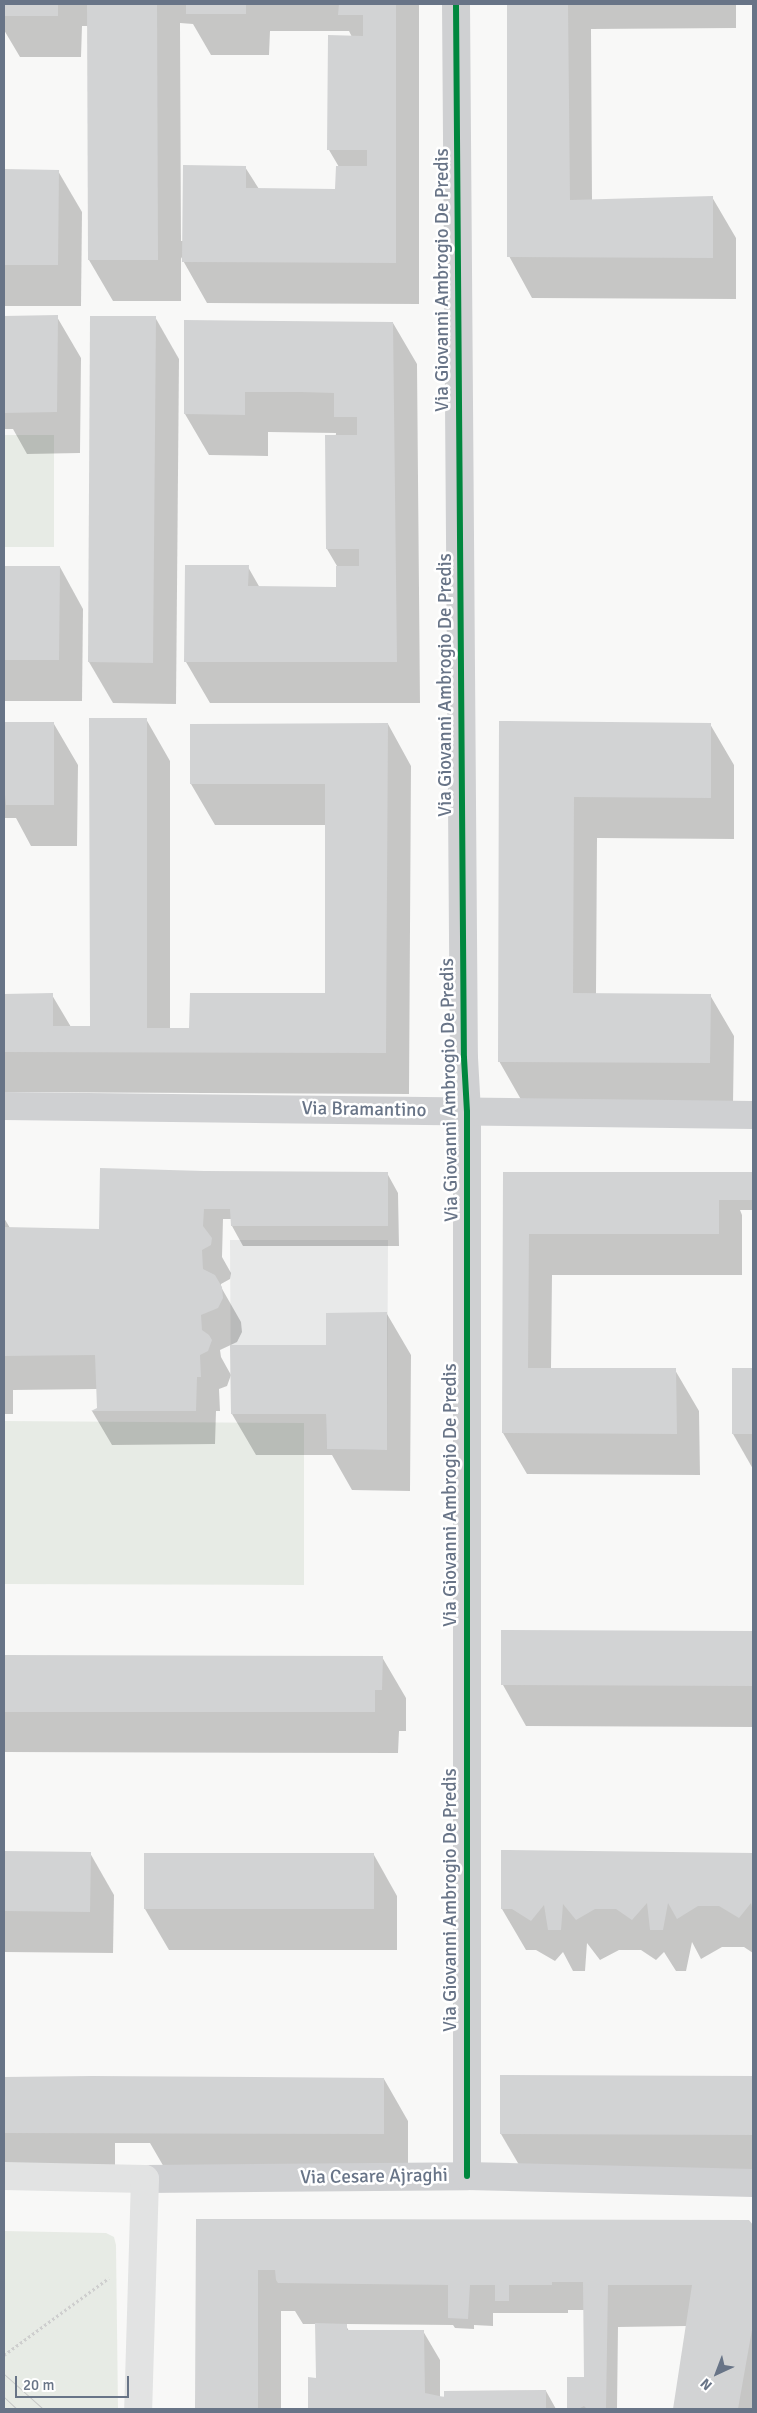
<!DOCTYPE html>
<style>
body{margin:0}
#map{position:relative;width:757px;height:2413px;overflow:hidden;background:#f8f8f7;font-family:Signika,sans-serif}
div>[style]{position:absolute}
.built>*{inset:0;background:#e8e9e9}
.green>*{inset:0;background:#e7ebe5}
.shadow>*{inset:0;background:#0003}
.building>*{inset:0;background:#d2d3d4}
.path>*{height:3px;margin-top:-1.5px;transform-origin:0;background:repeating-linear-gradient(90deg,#cecece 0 2.5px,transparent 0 5px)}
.minor>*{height:28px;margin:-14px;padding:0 14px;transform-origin:14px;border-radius:14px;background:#cfd0d2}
.secondary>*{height:28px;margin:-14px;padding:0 14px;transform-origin:14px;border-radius:14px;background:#e2e3e3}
.tram>*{height:1px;margin:-0.5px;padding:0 0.5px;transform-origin:0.5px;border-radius:0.5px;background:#c6c7c7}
.cycleway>*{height:6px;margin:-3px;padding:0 3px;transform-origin:3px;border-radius:3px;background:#00873e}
span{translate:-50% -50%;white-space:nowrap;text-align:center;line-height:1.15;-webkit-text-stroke:5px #fff;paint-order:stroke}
.street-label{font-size:19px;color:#687487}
.frame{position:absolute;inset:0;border:5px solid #687487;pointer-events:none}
.north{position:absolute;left:692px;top:2348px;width:50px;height:50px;-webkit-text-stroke:4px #fff;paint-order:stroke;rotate:223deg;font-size:14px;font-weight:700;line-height:20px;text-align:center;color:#687487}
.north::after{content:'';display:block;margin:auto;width:18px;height:22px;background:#687487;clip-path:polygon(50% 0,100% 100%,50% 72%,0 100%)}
.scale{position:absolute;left:15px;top:2376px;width:114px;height:22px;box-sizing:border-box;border:2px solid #687487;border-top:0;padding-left:6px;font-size:15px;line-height:18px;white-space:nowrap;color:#687487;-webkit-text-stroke:4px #fff;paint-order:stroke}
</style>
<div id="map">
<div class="built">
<i style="clip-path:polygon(230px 1240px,388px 1240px,387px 1450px,327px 1449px,326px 1414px,231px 1414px)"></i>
</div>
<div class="green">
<i style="clip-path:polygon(4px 435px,54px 435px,54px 547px,4px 547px)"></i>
<i style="clip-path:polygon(4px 1421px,304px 1423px,304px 1585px,4px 1584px)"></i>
<i style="clip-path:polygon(4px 2231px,106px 2233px,114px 2237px,116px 2245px,118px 2409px,4px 2409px)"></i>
</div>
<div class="shadow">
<i style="clip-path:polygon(evenodd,4px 4px,419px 4px,419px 304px,207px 303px,181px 257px,181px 301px,113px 301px,89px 260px,88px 26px,82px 26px,81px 57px,20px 57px,4px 30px,4px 4px,180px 23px,193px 24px,211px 55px,269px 55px,270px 31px,349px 31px,352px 37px,329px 150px,339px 167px,337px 190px,259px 189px,245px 167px,184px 241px,181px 241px,180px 23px)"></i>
<i style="clip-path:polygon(508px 4px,736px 4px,736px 28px,591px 29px,592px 201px,712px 197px,736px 238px,736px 299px,532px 298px,509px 256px)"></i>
<i style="clip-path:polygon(4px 170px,58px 171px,82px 212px,81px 306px,4px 306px)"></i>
<i style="clip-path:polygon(4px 317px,57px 317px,81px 358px,80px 453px,27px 454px,13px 429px,4px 429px)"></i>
<i style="clip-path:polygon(91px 317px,155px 317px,179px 359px,176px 704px,113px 703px,89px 662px)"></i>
<i style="clip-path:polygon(186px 321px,393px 323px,417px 364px,420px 703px,210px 703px,186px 662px,248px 567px,260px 588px,338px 588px,337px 566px,327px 549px,336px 433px,268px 432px,268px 456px,209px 455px,185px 414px)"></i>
<i style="clip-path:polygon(4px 567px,60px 567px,83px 609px,82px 701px,4px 701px)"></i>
<i style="clip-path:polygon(146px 719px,170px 761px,170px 1029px,190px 1030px,326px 994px,326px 825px,215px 825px,191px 784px,388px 724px,411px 766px,409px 1094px,4px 1092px,4px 995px,52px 995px,71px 1027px,91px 1028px)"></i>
<i style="clip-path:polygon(500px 723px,710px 724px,734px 765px,734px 839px,597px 838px,596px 994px,710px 995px,734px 1036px,733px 1104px,523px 1103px,499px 1061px)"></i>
<i style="clip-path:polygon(4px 724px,54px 724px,78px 765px,77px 846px,31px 846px,16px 818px,4px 818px)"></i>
<i style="clip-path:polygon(205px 1173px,387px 1173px,398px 1193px,399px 1246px,243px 1246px,232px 1226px,232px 1219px,223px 1219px,222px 1257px,231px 1273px,230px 1279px,221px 1284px,221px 1287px,241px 1322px,242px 1332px,237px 1342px,220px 1350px,221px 1357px,231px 1375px,227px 1386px,219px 1389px,220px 1411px,216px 1411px,215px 1444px,112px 1445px,92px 1411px,98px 1409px,98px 1389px,13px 1390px,13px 1414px,4px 1414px,4px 1218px,10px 1228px,101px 1230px)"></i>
<i style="clip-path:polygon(504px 1173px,753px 1173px,753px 1210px,740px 1210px,742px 1215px,742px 1275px,552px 1275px,551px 1369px,675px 1370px,699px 1411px,700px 1475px,527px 1474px,503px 1433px)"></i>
<i style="clip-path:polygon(387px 1314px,411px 1355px,410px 1491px,352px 1490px,332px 1455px,256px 1455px,232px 1414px,327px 1346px)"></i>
<i style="clip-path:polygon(733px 1370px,753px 1370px,753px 1469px,733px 1434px)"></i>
<i style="clip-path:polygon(503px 1631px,753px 1632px,753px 1727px,526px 1726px,503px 1685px)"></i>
<i style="clip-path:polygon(4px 1657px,382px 1657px,406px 1698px,406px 1731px,399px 1731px,398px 1753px,4px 1752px)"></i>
<i style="clip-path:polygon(502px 1852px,753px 1854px,753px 1953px,744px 1947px,722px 1947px,701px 1959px,692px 1942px,686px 1971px,676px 1971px,664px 1952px,656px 1960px,641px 1950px,619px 1950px,600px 1960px,587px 1943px,585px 1971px,573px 1971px,563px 1952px,555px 1961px,536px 1950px,526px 1950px,502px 1909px)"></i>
<i style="clip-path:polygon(4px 1853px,90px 1853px,114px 1895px,113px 1953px,4px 1952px)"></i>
<i style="clip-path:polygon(145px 1855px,374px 1855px,397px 1896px,397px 1950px,169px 1950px,145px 1909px)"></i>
<i style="clip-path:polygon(501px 2076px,753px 2078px,753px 2176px,525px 2175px,501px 2134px)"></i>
<i style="clip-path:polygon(4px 2078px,384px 2079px,408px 2121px,408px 2175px,168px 2174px,150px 2143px,115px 2143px,115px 2174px,4px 2174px)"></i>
<i style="clip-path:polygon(197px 2220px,749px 2222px,753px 2227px,753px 2409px,674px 2409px,687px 2326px,618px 2327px,617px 2409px,568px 2409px,568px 2378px,585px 2378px,585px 2310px,568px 2310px,568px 2313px,493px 2313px,493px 2326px,474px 2325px,474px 2329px,455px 2328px,453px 2325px,345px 2324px,349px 2331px,423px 2331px,440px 2360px,440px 2397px,546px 2391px,556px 2409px,309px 2409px,309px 2379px,317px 2379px,317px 2324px,303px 2324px,295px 2311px,281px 2311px,281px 2409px,196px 2409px)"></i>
</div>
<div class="building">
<i style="clip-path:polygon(4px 4px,58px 4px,58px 16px,4px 16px)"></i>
<i style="clip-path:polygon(87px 4px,157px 4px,158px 260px,88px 260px)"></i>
<i style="clip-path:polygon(186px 4px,246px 4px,246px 14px,186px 14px)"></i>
<i style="clip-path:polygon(339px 4px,396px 4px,396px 263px,182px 262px,183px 165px,246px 166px,246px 188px,335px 189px,336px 166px,367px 166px,367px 150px,327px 150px,328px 35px,363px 36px,363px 15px,338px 15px)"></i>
<i style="clip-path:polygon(507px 4px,568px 4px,570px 200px,713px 196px,713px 258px,507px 257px)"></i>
<i style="clip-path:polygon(4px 169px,59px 170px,58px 265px,4px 265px)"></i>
<i style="clip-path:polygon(58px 315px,57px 412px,4px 413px,4px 316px)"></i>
<i style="clip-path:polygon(90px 316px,156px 316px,153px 663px,88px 662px)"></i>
<i style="clip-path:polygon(184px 320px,393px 322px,397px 662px,184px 662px,185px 565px,249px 565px,248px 586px,336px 587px,336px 566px,359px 566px,359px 549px,326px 549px,325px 435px,357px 435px,357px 417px,334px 417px,334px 393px,301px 392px,245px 392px,245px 415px,184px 414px)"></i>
<i style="clip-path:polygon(4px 566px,60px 566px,59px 660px,4px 660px)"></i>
<i style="clip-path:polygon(89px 718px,147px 718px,147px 1028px,189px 1028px,190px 993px,325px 993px,325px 784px,190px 784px,190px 724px,388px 723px,386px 1053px,4px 1052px,4px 994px,53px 993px,53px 1026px,90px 1026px)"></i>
<i style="clip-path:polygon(499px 721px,711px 723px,711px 798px,574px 797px,573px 993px,711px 994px,710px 1063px,498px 1062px)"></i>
<i style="clip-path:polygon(4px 722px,54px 722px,54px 805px,6px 805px,4px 785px)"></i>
<i style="clip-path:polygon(100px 1168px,204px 1171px,388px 1172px,388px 1226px,231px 1226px,230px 1209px,204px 1209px,203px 1226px,212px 1238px,211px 1245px,202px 1250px,203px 1269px,215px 1275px,222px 1287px,223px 1298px,218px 1308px,201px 1315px,202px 1330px,209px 1335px,212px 1340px,208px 1351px,200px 1355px,201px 1377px,197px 1377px,196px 1411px,91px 1411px,97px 1408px,95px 1355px,4px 1356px,4px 1227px,99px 1229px)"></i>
<i style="clip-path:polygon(503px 1172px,753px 1172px,753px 1200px,719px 1200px,719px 1234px,529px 1234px,528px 1368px,676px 1368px,677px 1434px,502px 1433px)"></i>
<i style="clip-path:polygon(387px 1312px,387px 1450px,327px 1449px,326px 1414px,231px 1414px,230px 1345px,326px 1345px,326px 1313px)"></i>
<i style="clip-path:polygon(732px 1368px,753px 1368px,753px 1434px,732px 1434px)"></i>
<i style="clip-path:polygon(501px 1630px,753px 1631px,753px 1686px,501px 1685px)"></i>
<i style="clip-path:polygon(4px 1655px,383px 1656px,382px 1690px,375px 1690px,375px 1712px,4px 1712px)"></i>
<i style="clip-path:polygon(501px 1850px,753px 1853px,753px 1911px,751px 1903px,739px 1918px,719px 1906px,698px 1906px,677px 1919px,668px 1903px,663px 1930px,650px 1930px,647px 1903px,632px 1920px,616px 1909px,595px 1909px,576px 1920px,563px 1904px,561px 1930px,548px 1930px,544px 1905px,531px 1921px,512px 1909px,501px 1909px)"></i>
<i style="clip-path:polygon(4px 1851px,91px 1852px,90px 1912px,4px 1911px)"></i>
<i style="clip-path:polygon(144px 1853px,374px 1853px,374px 1909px,144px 1909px)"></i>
<i style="clip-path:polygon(500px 2075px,753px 2076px,753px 2135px,500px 2134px)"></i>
<i style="clip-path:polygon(92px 2076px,384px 2078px,384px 2134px,4px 2133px,4px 2077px)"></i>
<i style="clip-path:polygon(196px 2219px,749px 2220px,753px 2225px,753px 2324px,738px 2409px,673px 2409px,692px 2285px,608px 2285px,606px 2409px,587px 2409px,584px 2406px,578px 2409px,567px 2409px,567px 2377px,584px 2377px,583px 2282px,552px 2282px,552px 2285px,509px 2285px,509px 2301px,495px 2301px,495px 2285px,470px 2285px,468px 2319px,448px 2318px,448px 2285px,278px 2283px,276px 2280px,275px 2270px,258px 2270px,258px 2409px,195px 2409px)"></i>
<i style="clip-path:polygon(315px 2323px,347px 2324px,347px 2330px,424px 2330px,425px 2393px,444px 2397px,444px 2391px,546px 2390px,546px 2409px,308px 2409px,308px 2377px,316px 2378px)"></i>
</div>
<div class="path">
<i style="left:4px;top:2355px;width:130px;rotate:-36.3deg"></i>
</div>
<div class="minor">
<i style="left:456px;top:4px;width:1054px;rotate:89.57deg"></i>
<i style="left:464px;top:1058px;width:54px;rotate:86.8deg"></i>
<i style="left:467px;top:1112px;width:1064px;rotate:90deg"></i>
<i style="left:4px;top:1106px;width:749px;rotate:0.69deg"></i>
<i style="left:145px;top:2179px;width:322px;rotate:-0.5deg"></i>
<i style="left:467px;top:2176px;width:286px;rotate:1.4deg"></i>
</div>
<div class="secondary">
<i style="left:4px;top:2176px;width:141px;rotate:1.2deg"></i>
<i style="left:145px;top:2179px;width:230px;rotate:91.7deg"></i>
</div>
<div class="tram">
<i style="left:4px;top:2374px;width:52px;rotate:41.9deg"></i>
<i style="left:4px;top:2397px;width:18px;rotate:43deg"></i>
</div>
<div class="cycleway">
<i style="left:456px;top:4px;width:1054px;rotate:89.57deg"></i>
<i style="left:464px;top:1058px;width:54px;rotate:86.8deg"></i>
<i style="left:467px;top:1112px;width:1064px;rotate:90deg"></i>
</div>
<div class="street-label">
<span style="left:443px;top:280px;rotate:-90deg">Via Giovanni Ambrogio De Predis</span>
<span style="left:446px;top:685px;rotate:-90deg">Via Giovanni Ambrogio De Predis</span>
<span style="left:450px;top:1090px;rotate:-91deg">Via Giovanni Ambrogio De Predis</span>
<span style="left:364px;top:1110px;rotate:1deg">Via Bramantino</span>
<span style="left:451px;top:1495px;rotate:-90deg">Via Giovanni Ambrogio De Predis</span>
<span style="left:451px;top:1900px;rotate:-90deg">Via Giovanni Ambrogio De Predis</span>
<span style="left:374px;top:2177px;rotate:-1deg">Via Cesare Ajraghi</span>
</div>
<div class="frame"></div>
<div class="north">N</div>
<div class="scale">20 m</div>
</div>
